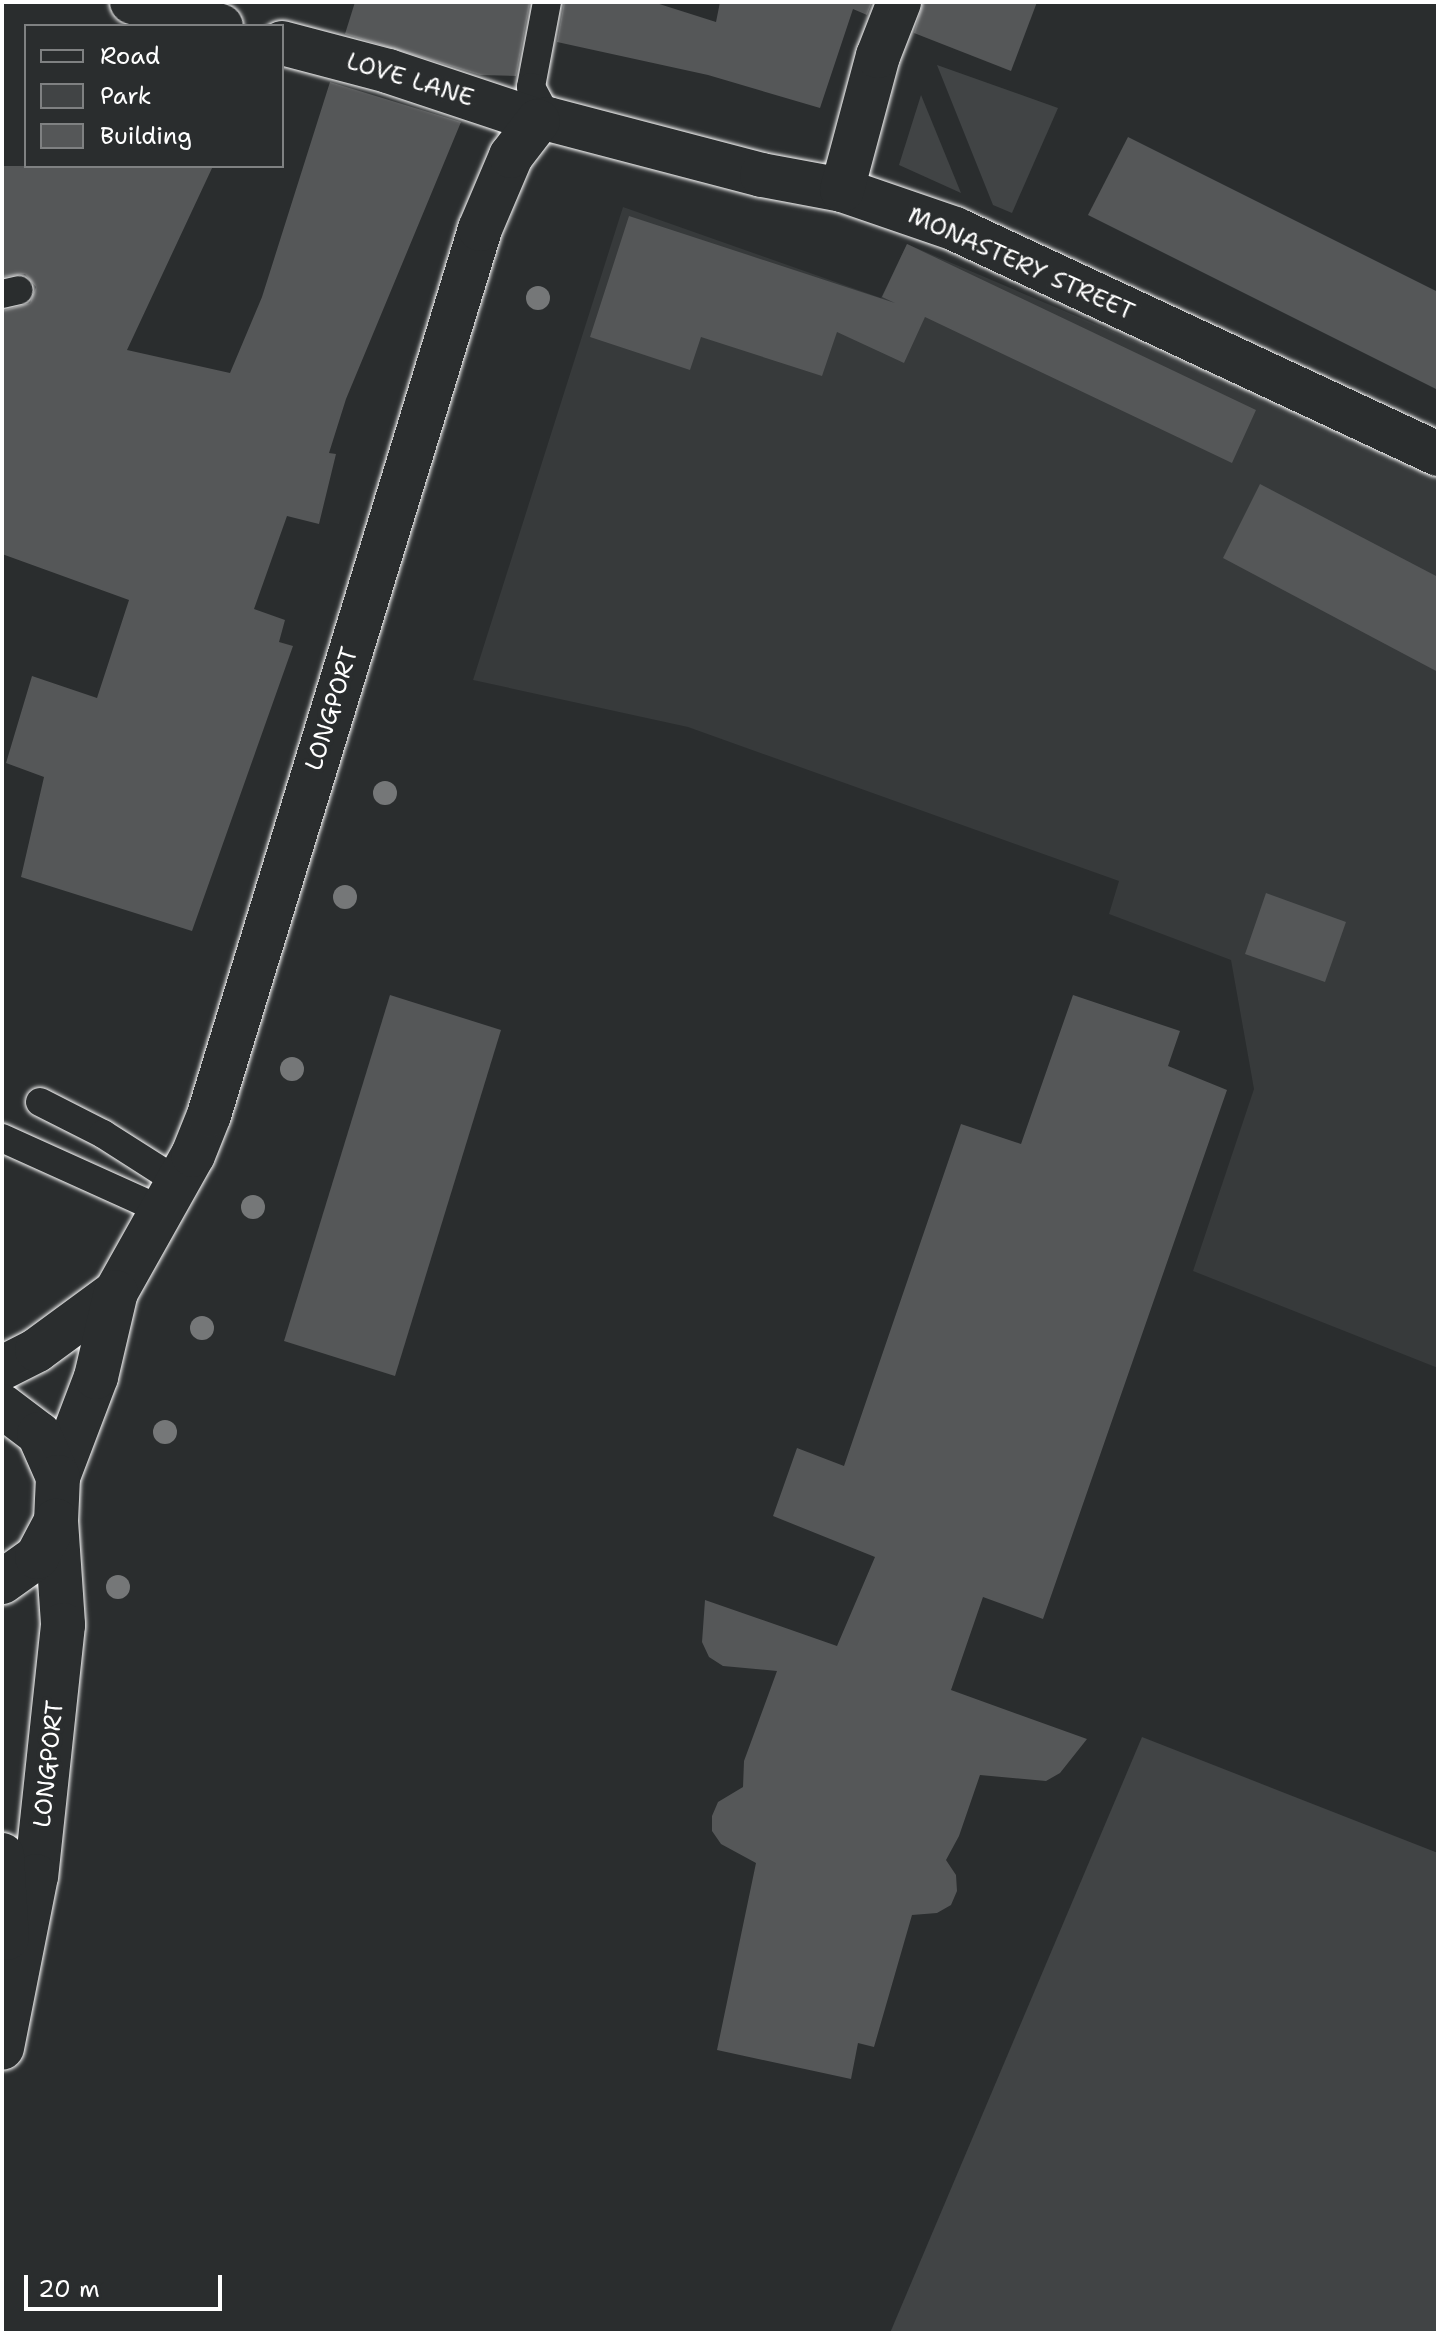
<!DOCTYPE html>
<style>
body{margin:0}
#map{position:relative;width:1440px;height:2335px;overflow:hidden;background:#2a2d2e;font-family:"Shantell Sans",sans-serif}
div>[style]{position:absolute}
.built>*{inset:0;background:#373a3b}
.green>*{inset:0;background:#414445}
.building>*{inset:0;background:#555758}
.roads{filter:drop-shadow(0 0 2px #fff) drop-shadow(0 0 2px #fff)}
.lane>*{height:28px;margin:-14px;padding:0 14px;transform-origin:14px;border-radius:14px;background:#2a2d2e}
.street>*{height:44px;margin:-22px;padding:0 22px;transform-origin:22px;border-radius:22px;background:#2a2d2e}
.primary>*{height:44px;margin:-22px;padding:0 22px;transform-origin:22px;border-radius:22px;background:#2a2d2e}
.trees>*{width:24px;height:24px;margin:-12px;border-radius:50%;background:#757778}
span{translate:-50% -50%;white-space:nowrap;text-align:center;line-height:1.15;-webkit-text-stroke:8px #2a2d2e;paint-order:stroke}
.street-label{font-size:24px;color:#fff}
.frame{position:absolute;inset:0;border:4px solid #fff;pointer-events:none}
.legend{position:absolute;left:24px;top:24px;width:260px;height:144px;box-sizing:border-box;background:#2a2d2e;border:2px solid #7f8182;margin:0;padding:10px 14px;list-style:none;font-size:24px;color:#fff}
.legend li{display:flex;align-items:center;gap:16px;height:40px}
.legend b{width:40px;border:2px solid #7f8182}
.scale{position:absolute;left:24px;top:2275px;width:198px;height:36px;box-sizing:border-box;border:4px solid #fff;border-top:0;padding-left:10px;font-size:24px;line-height:28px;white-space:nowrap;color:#fff;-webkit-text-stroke:6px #2a2d2e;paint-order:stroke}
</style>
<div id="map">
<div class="built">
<i style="clip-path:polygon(623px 207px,881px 298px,907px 244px,1438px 470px,1438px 1368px,1193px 1271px,1254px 1089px,1231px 960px,1109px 914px,1119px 881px,688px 727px,473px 680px)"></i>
</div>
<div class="green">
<i style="clip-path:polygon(937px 65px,1058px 108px,1012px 213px,993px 205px)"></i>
<i style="clip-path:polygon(921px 95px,961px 193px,899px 165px)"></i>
<i style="clip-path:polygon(1142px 1737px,1438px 1853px,1438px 2333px,890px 2333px)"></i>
</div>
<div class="building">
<i style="clip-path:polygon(355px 2px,530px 2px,516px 76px,480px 75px,345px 34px)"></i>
<i style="clip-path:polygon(564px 2px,653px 2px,716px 22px,720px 2px,872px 2px,867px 15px,853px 9px,820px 108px,708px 75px,557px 42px)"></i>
<i style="clip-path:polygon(923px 2px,1037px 2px,1011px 71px,914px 33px)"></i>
<i style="clip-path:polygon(330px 82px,461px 122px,346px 399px,329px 453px,336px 454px,319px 524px,287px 516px,254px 609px,285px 620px,279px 642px,293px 646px,192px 931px,21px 877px,44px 777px,6px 763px,32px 676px,97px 698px,129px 600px,2px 554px,2px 311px,30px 303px,36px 287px,25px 274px,2px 277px,2px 166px,213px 166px,127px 350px,230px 373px,262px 297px)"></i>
<i style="clip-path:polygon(1128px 137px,1438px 292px,1438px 390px,1088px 215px)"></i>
<i style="clip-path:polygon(629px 216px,895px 303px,882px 297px,907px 244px,1256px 410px,1232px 463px,925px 317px,904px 363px,837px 332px,822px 376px,701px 337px,690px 370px,590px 337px)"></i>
<i style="clip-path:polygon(1260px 484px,1438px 577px,1438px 672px,1223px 558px)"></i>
<i style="clip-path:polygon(1266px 893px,1346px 922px,1325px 982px,1245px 954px)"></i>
<i style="clip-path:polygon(390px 995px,501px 1030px,395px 1376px,284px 1341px)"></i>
<i style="clip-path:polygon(1073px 995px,1180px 1031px,1168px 1066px,1227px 1090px,1043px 1619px,983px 1597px,951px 1690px,1087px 1739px,1060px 1773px,1046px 1781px,980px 1775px,959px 1836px,946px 1860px,956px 1875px,957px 1891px,951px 1905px,937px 1913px,912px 1915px,874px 2047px,858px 2043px,851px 2079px,717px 2050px,756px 1863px,721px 1844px,712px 1831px,712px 1816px,718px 1802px,743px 1787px,744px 1761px,777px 1671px,723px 1666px,709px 1657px,702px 1642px,705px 1600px,837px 1646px,875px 1557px,773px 1516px,797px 1448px,844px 1466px,961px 1124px,1021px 1144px)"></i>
</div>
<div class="roads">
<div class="lane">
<i style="left:547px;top:2px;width:86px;rotate:100.7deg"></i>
<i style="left:531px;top:87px;width:36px;rotate:62deg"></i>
<i style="left:2px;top:294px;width:17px;rotate:-13deg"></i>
<i style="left:40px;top:1102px;width:71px;rotate:26.9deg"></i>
<i style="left:103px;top:1134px;width:91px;rotate:32.5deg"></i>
<i style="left:2px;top:1138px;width:178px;rotate:24.3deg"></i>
</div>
<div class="street">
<i style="left:132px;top:2px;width:92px;rotate:15.1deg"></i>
<i style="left:282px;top:43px;width:110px;rotate:14.8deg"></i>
<i style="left:388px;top:71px;width:158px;rotate:18.4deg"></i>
<i style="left:538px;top:121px;width:10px;rotate:-11deg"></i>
<i style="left:548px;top:119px;width:221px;rotate:14.7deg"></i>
<i style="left:762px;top:175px;width:81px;rotate:10.6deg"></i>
<i style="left:842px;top:190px;width:120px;rotate:19deg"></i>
<i style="left:955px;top:229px;width:533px;rotate:24.98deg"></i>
<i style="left:842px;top:190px;width:139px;rotate:-75deg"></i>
<i style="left:878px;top:56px;width:58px;rotate:-68.7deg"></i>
<i style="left:2px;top:1368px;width:39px;rotate:-27deg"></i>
<i style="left:37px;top:1350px;width:98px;rotate:-36.3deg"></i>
<i style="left:116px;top:1292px;width:157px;rotate:-60.7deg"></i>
<i style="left:193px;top:1155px;width:43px;rotate:-68.2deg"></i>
<i style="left:209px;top:1115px;width:927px;rotate:-72.99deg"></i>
<i style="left:480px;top:229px;width:79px;rotate:-67deg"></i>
<i style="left:511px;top:156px;width:44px;rotate:-52.4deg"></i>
<i style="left:58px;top:1477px;width:107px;rotate:-69.2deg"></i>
<i style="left:96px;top:1377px;width:87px;rotate:-76.8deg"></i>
</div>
<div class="primary">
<i style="left:2px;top:1406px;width:46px;rotate:37.1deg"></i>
<i style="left:39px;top:1434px;width:47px;rotate:66.2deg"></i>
<i style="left:58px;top:1477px;width:44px;rotate:92.6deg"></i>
<i style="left:56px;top:1521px;width:104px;rotate:86.1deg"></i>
<i style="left:63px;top:1625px;width:252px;rotate:96.1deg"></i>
<i style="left:36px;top:1876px;width:175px;rotate:101.2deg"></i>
<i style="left:2px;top:1582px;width:43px;rotate:-35.5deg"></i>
<i style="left:37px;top:1557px;width:41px;rotate:-62.2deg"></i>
<i style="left:2px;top:1855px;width:83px;rotate:86.6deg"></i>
</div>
</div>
<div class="trees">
<i style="left:538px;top:298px"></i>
<i style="left:385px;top:793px"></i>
<i style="left:345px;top:897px"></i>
<i style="left:292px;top:1069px"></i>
<i style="left:253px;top:1207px"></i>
<i style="left:202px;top:1328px"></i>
<i style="left:165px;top:1432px"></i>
<i style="left:118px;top:1587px"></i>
</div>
<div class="street-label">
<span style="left:410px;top:80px;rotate:17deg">LOVE LANE</span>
<span style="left:1021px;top:264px;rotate:24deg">MONASTERY STREET</span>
<span style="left:332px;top:709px;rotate:-73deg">LONGPORT</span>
<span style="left:49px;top:1764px;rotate:-84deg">LONGPORT</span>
</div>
<div class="frame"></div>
<ul class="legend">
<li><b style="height:10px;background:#2a2d2e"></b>Road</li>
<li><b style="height:22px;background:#414445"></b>Park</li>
<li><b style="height:22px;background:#555758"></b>Building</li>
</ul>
<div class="scale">20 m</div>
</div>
